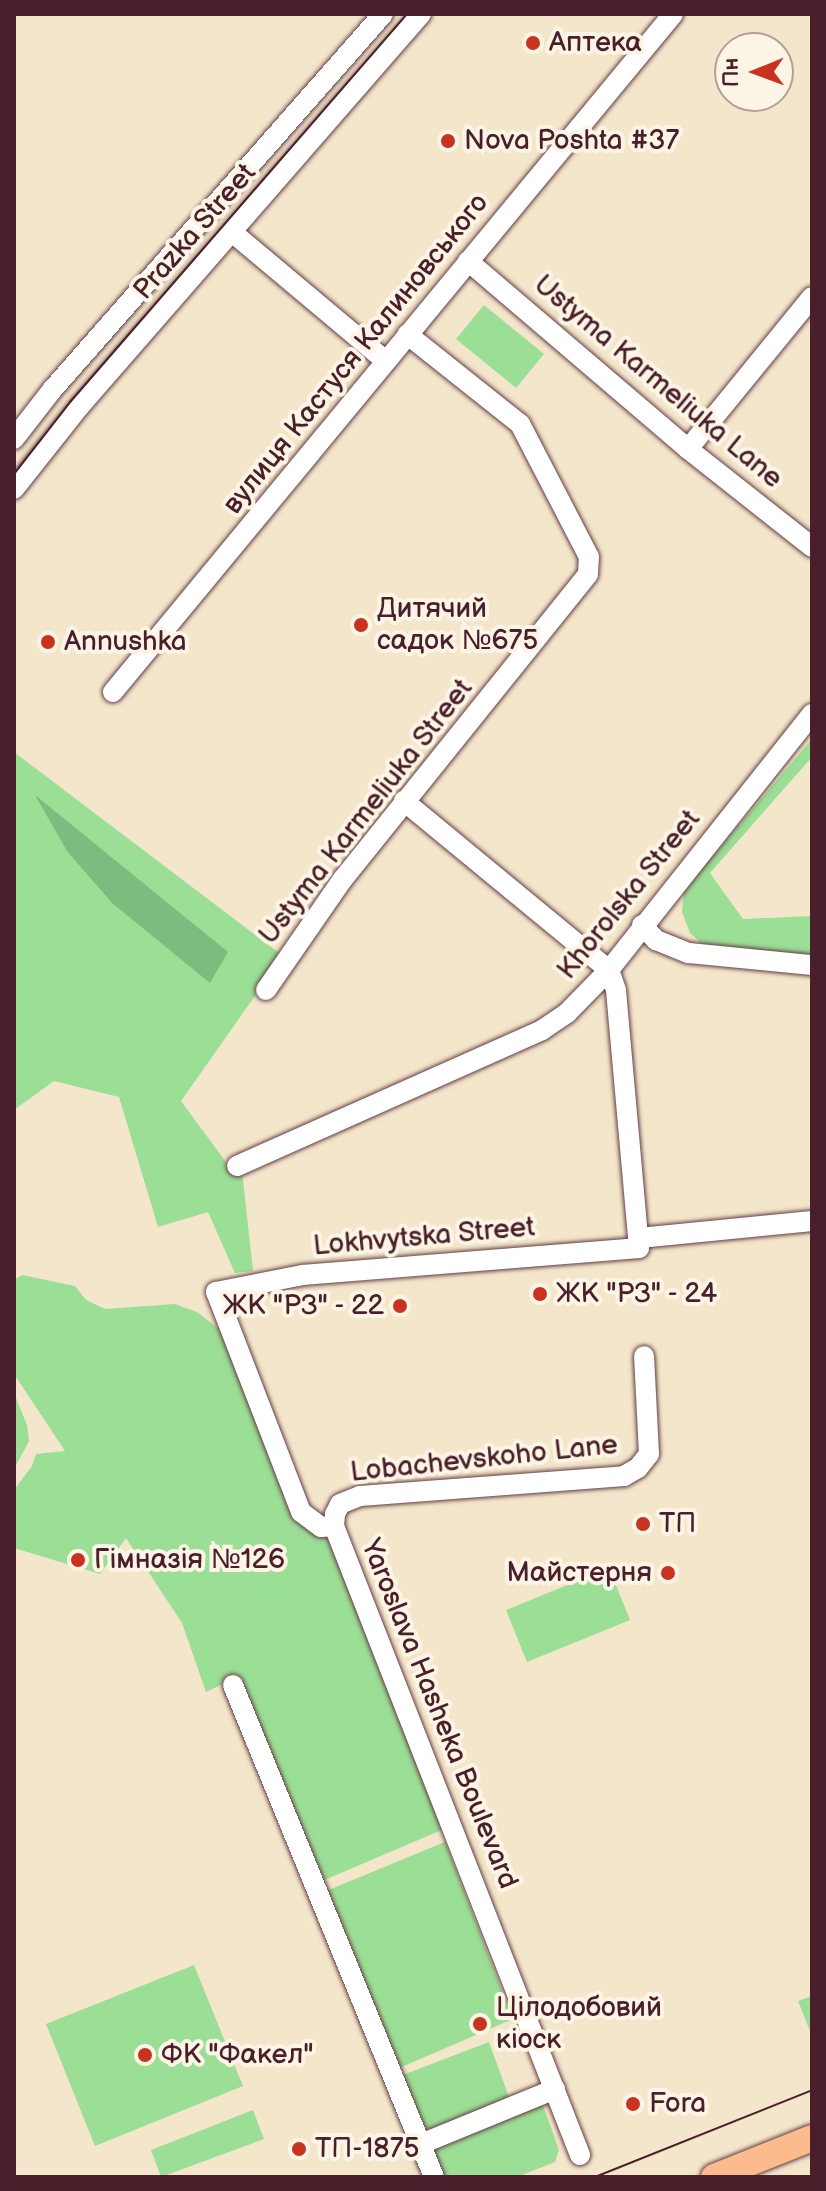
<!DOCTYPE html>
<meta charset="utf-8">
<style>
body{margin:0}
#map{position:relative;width:826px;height:2191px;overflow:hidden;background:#f4e6cb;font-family:"Balsamiq Sans",sans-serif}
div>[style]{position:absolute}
.green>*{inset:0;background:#9bde96}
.forest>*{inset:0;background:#7cbd7f}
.roads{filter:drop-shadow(0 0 2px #643d43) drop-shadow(0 0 2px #643d43)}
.minor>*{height:20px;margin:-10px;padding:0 10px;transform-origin:10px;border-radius:10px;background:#fff}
.major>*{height:26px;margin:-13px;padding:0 13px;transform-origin:13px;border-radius:13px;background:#fbbb8d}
.tram>*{height:2px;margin:-1px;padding:0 1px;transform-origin:1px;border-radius:1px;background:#4a1f2b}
.dots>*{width:22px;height:22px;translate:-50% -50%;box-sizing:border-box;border:4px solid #fcf5e5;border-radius:50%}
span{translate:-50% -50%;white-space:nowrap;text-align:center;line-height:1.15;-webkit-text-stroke:8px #fcf5e5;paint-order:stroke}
.poi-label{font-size:28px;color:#4a1f2b}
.left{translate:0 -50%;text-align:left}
.right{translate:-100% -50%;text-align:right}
.street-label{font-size:28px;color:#4a1f2b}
.frame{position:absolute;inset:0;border:16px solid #4a1f2b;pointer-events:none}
.north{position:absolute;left:714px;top:32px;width:80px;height:80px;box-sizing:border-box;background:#fcf5e5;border:2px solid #b59f9b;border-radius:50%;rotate:269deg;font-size:22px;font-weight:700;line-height:32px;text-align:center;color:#4a1f2b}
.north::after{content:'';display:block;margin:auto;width:28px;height:36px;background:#c8321e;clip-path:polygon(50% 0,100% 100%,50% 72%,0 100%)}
</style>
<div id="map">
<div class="green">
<i style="clip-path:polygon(484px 305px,544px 354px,516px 388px,456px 339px)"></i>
<i style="clip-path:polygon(812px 739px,812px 757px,710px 873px,743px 919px,812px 916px,812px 958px,702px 944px,690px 933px,682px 912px,684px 890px)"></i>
<i style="clip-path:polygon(14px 752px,283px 956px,181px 1101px,231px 1169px,242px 1171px,253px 1271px,235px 1273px,208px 1212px,158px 1227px,119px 1097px,54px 1081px,14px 1110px)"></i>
<i style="clip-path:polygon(22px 1275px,75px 1286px,86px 1300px,105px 1309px,175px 1304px,197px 1312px,223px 1332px,298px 1518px,309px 1532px,335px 1541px,444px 1829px,322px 1881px,227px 1682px,206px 1692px,182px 1623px,126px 1538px,100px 1574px,14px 1548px,14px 1490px,32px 1466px,36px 1454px,65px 1451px,14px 1374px,14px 1280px)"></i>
<i style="clip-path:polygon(14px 1393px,27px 1425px,29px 1441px,14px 1469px)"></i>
<i style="clip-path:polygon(609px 1568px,630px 1620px,527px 1662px,506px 1610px)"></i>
<i style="clip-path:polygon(445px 1842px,513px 2019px,397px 2069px,326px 1891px)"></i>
<i style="clip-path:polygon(194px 1965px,243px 2086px,95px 2146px,46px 2024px)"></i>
<i style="clip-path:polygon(812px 1996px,812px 2036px,798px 2001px)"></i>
<i style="clip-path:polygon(489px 2042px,510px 2100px,433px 2130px,421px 2125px,400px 2076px)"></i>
<i style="clip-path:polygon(529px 2104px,543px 2105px,559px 2150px,555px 2162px,517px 2177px,441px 2177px,433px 2158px,439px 2141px)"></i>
<i style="clip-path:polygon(253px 2110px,264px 2139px,161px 2177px,151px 2150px)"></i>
</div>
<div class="forest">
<i style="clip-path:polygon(35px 795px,228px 952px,210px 983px,112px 903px,67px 851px)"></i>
</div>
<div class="roads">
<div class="minor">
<i style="left:232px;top:232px;width:201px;rotate:40deg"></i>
<i style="left:468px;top:261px;width:289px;rotate:40.5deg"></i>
<i style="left:688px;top:449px;width:158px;rotate:38.3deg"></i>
<i style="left:14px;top:439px;width:62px;rotate:-52.2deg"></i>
<i style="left:52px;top:390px;width:501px;rotate:-48.64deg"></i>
<i style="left:688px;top:449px;width:196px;rotate:-50.8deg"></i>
<i style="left:14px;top:489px;width:105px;rotate:-51.6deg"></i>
<i style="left:79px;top:407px;width:521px;rotate:-48.97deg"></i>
<i style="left:113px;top:692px;width:879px;rotate:-50.44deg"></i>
<i style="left:642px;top:925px;width:21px;rotate:47deg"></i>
<i style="left:656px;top:940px;width:35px;rotate:22deg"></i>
<i style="left:689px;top:953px;width:124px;rotate:5.6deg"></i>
<i style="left:266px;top:990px;width:135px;rotate:-55.3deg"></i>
<i style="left:343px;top:879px;width:391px;rotate:-51.2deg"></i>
<i style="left:588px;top:574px;width:17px;rotate:-87deg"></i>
<i style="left:589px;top:557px;width:150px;rotate:-117.4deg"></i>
<i style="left:520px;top:424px;width:144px;rotate:-141.5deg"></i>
<i style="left:237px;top:1166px;width:334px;rotate:-24deg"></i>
<i style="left:542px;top:1030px;width:30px;rotate:-34deg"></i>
<i style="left:567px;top:1013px;width:60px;rotate:-45.7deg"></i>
<i style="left:609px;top:970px;width:327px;rotate:-51.6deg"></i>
<i style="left:639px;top:1238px;width:174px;rotate:-5.6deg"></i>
<i style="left:334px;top:1526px;width:13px;rotate:176deg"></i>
<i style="left:321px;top:1527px;width:25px;rotate:-143deg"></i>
<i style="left:301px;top:1512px;width:236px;rotate:-111.1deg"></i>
<i style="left:216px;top:1292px;width:89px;rotate:-11.1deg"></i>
<i style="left:303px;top:1275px;width:337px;rotate:-4.6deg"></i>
<i style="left:639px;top:1248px;width:259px;rotate:-95.1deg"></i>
<i style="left:616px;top:990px;width:21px;rotate:-109deg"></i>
<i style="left:609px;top:970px;width:266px;rotate:-140.5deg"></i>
<i style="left:233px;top:1685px;width:531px;rotate:67.78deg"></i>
<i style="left:421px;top:2144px;width:145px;rotate:-22.3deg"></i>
<i style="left:580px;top:2155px;width:675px;rotate:-111.36deg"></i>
<i style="left:334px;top:1526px;width:12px;rotate:-85deg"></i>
<i style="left:335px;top:1514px;width:11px;rotate:-63deg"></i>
<i style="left:340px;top:1504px;width:22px;rotate:-22deg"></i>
<i style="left:360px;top:1496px;width:265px;rotate:-4.3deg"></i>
<i style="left:624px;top:1476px;width:16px;rotate:-30deg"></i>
<i style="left:638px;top:1468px;width:18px;rotate:-52deg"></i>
<i style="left:649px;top:1454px;width:98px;rotate:-92.9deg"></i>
</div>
<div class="major">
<i style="left:714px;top:2177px;width:105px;rotate:-21.7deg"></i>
</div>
</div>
<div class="tram">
<i style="left:14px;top:474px;width:93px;rotate:-52deg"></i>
<i style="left:71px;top:401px;width:513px;rotate:-49.03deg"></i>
<i style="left:595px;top:2177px;width:234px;rotate:-21.8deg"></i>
</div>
<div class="dots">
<i style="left:533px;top:43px;background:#c8321e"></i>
<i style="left:448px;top:141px;background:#c8321e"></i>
<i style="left:361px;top:625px;background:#c8321e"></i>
<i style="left:48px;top:642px;background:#c8321e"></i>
<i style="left:540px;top:1294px;background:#c8321e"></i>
<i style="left:400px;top:1306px;background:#c8321e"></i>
<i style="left:643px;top:1524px;background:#c8321e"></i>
<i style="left:78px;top:1560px;background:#c8321e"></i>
<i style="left:668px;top:1573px;background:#c8321e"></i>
<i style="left:480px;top:2024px;background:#c8321e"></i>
<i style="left:145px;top:2055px;background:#c8321e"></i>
<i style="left:633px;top:2104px;background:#c8321e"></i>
<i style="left:299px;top:2149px;background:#c8321e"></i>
</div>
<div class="poi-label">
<span class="left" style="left:549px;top:43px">Аптека</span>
<span class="left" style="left:464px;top:141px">Nova Poshta #37</span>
<span class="left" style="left:377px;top:625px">Дитячий<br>садок №675</span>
<span class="left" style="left:64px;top:642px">Annushka</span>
<span class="left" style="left:556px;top:1294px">ЖК "РЗ" - 24</span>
<span class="right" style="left:384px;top:1306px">ЖК "РЗ" - 22</span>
<span class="left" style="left:659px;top:1524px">ТП</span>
<span class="left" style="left:94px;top:1560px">Гімназія №126</span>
<span class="right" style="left:652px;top:1573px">Майстерня</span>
<span class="left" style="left:496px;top:2024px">Цілодобовий<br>кіоск</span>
<span class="left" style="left:161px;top:2055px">ФК "Факел"</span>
<span class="left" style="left:649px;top:2104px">Fora</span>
<span class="left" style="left:315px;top:2149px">ТП-1875</span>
</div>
<div class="street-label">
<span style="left:195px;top:232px;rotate:-49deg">Prazka Street</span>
<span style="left:356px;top:354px;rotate:-51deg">вулиця Кастуся Калиновського</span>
<span style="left:658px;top:382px;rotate:40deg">Ustyma Karmeliuka Lane</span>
<span style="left:366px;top:812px;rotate:-52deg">Ustyma Karmeliuka Street</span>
<span style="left:629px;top:895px;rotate:-51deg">Khorolska Street</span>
<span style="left:424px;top:1237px;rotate:-5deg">Lokhvytska Street</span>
<span style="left:484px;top:1459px;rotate:-6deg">Lobachevskoho Lane</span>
<span style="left:439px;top:1714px;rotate:68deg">Yaroslava Hasheka Boulevard</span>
</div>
<div class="frame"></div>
<div class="north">Пн</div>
</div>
